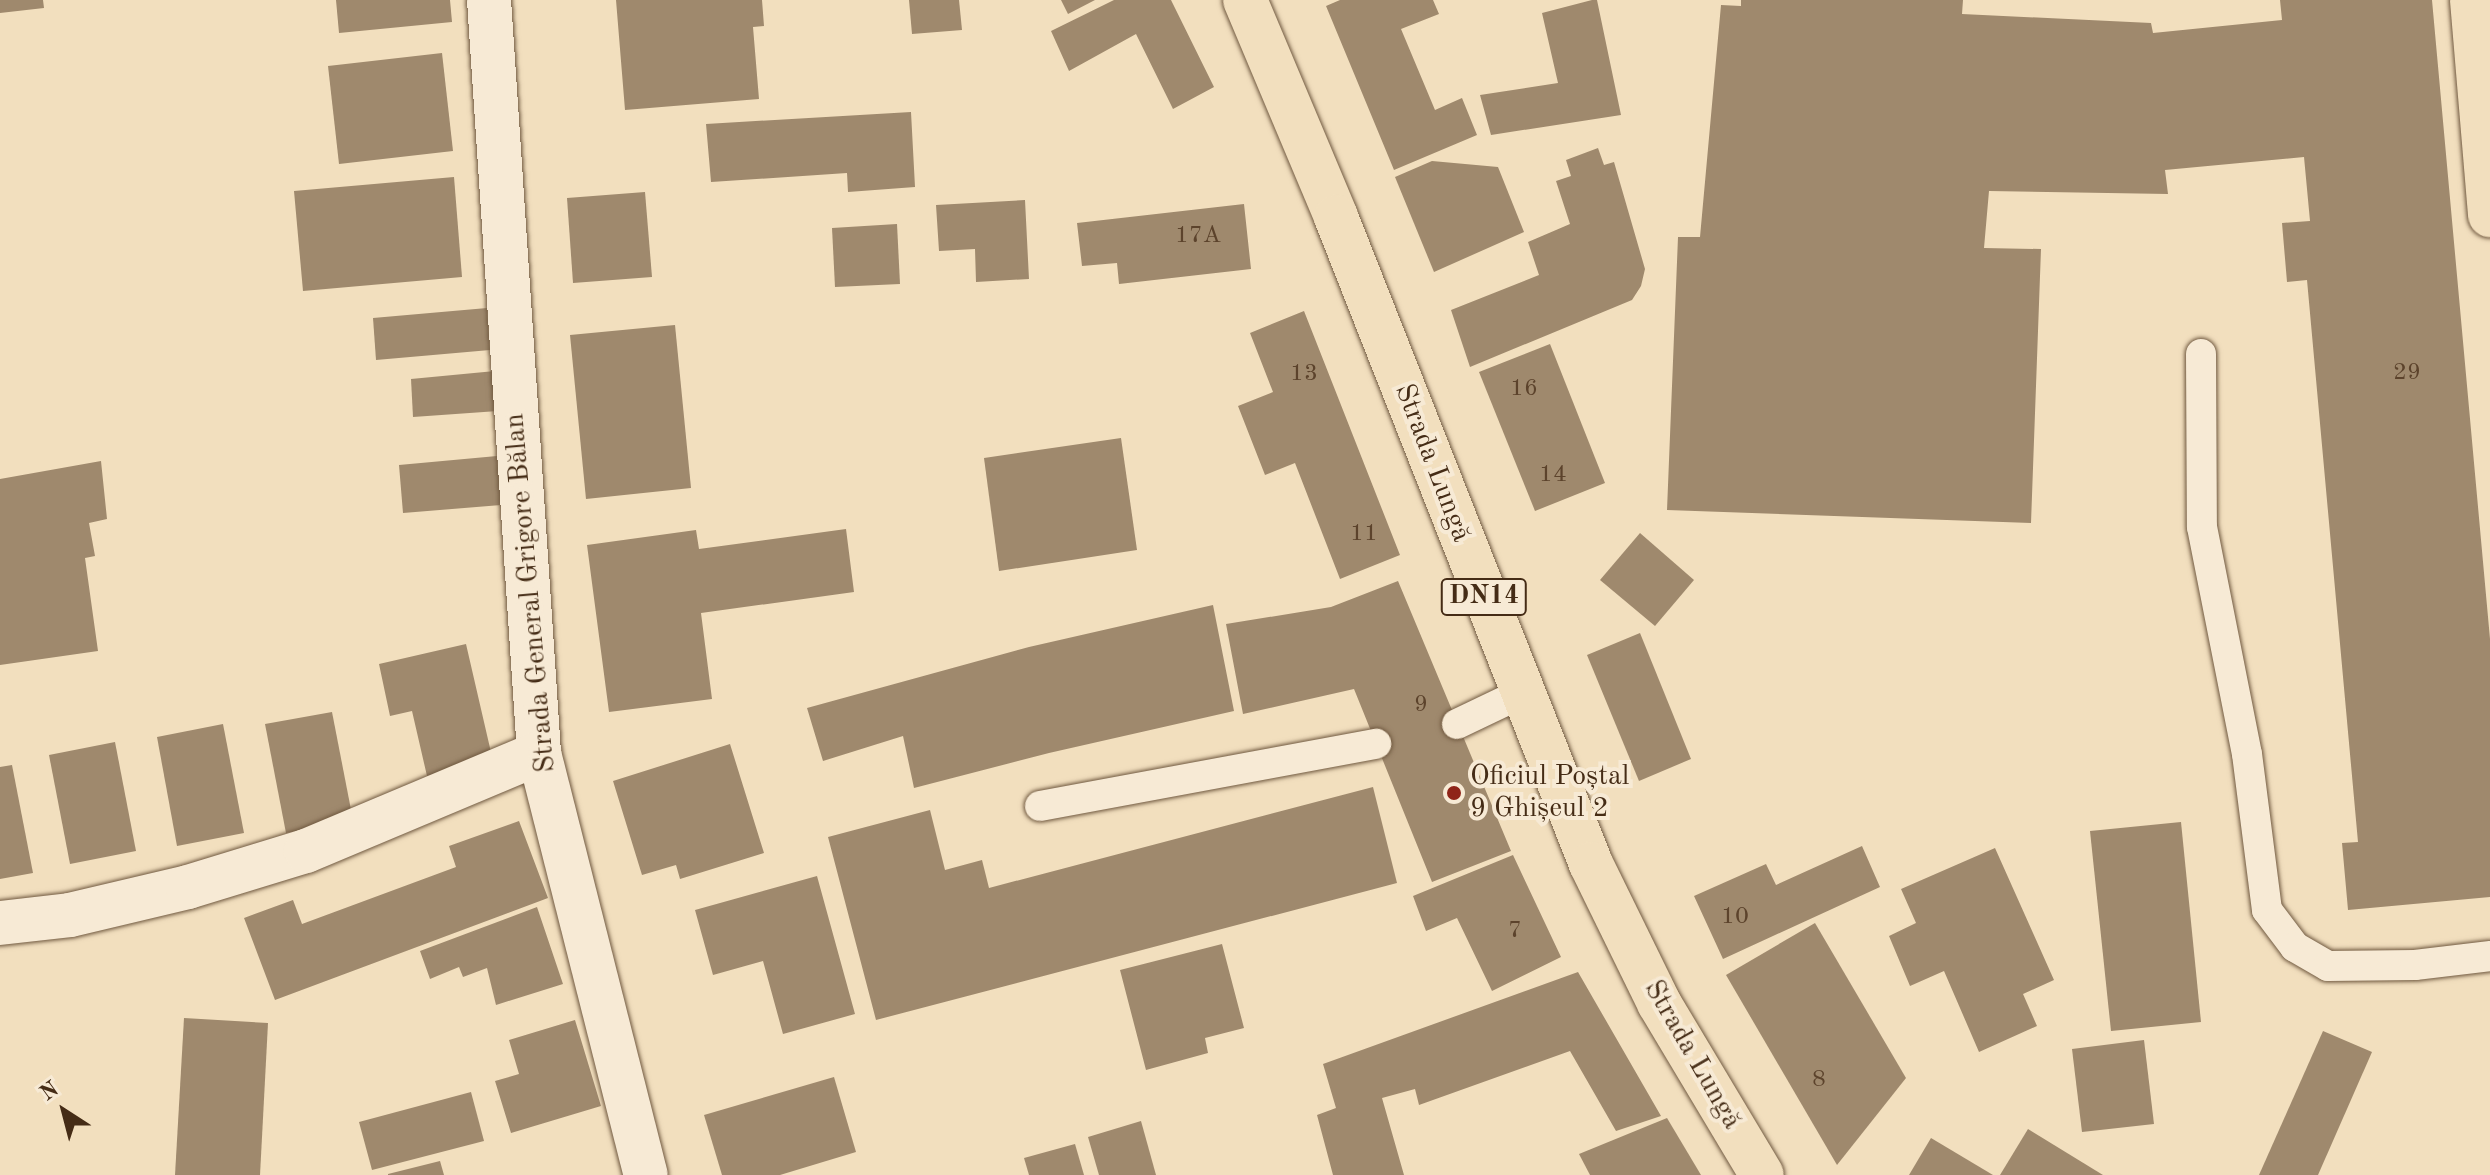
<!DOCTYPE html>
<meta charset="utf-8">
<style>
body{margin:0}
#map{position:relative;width:2490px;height:1175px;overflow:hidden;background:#f2dfbe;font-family:"Old Standard TT",serif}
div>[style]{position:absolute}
.building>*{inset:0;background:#9f896d}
.roads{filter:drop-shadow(0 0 2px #705940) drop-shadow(0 0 2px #705940)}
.service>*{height:30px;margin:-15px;padding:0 15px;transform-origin:15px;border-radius:15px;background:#f7ead5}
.minor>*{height:44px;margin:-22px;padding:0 22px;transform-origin:22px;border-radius:22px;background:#f7ead5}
.primary>*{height:44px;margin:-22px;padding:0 22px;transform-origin:22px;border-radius:22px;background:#f2dfbe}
.dots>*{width:22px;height:22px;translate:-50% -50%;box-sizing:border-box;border:4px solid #f7ead5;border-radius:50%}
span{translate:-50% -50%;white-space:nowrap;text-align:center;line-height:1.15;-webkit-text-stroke:8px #f7ead5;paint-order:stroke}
.number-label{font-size:24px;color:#5c432c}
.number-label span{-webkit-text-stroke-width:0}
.shield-label span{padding:2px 6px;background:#f7ead5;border:2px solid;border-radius:6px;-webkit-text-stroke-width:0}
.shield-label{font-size:26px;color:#452c16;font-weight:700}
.street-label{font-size:28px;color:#452c16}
.poi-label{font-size:28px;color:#452c16}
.left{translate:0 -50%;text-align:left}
.north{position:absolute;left:24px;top:1071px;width:80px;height:80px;-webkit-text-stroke:6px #f7ead5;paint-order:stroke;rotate:324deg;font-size:22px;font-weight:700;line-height:32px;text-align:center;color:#452c16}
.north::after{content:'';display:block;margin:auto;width:28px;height:36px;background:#452c16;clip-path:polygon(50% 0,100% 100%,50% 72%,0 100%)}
</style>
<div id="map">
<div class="building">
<i style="clip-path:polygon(0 0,43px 0,44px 8px,0 13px)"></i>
<i style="clip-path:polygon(336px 0,450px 0,452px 22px,339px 33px)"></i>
<i style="clip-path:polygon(616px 0,762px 0,764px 26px,753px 27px,759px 99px,625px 110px)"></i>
<i style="clip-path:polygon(909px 0,959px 0,962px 30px,912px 34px)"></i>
<i style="clip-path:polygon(1061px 0,1095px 0,1068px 14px)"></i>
<i style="clip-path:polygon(1114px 0,1171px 0,1214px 87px,1173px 109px,1136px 34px,1069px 71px,1051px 31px)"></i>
<i style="clip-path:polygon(1340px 0,1433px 0,1439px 14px,1401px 29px,1435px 110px,1462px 98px,1477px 135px,1394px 170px,1326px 6px)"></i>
<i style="clip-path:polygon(1592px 0,1597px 0,1621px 115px,1491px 135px,1480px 95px,1558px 83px,1542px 13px)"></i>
<i style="clip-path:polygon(1741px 0,1963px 0,1962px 14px,2151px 23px,2153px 33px,2282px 20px,2280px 0,2432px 0,2490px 639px,2490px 897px,2348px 910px,2342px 843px,2358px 842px,2307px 280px,2287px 282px,2282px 223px,2310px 221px,2304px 157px,2165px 170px,2168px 194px,1989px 191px,1984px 248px,2041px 249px,2031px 523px,1667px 510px,1678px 237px,1700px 237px,1721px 5px,1741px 6px)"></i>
<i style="clip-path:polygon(442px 53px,453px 151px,339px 164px,328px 66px)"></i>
<i style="clip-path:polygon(911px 112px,915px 187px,848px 192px,847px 173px,711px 182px,706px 124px)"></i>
<i style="clip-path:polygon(1598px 148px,1604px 165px,1614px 162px,1645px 269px,1641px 286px,1632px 300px,1470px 367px,1451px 310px,1539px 275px,1528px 242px,1570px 224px,1556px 181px,1571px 176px,1566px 160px)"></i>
<i style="clip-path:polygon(1432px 161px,1498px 167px,1524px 232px,1434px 272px,1395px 177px)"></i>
<i style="clip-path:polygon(454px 177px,462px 277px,303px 291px,294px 191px)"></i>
<i style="clip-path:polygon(645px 192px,652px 277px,573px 283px,567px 198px)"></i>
<i style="clip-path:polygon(1025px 200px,1029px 279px,976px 282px,975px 249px,939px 251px,936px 205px)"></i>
<i style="clip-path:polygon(1244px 204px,1251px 269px,1119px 284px,1117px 263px,1082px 266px,1077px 223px)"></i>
<i style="clip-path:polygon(897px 224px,900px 284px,835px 287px,832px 228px)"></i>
<i style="clip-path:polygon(487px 308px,490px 350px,376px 360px,373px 318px)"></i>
<i style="clip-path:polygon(1304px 311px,1400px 555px,1340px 579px,1295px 463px,1265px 475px,1238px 406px,1273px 392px,1250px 333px)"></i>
<i style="clip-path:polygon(675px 325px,691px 488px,586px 499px,570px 335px)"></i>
<i style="clip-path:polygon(1550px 344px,1605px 483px,1535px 511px,1479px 372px)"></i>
<i style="clip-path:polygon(495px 371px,498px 411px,413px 417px,411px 379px)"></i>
<i style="clip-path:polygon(1121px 438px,1137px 550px,999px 571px,984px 458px)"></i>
<i style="clip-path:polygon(497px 456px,501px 505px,403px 513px,399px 465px)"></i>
<i style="clip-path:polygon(101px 461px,107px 519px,89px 523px,95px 556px,85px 558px,98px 651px,0 665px,0 479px)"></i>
<i style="clip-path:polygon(846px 529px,854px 592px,701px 613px,712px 699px,609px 712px,587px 545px,696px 530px,699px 549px)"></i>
<i style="clip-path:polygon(1640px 533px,1694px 580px,1655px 626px,1600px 580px)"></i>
<i style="clip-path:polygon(1398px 581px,1511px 851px,1432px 882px,1354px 689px,1243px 714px,1226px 624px,1331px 607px)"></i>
<i style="clip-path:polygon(1213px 605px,1234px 711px,1049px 753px,914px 788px,903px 736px,823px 761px,807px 708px,1029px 647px)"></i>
<i style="clip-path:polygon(1640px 633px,1691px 759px,1639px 781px,1587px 655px)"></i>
<i style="clip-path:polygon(466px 644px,493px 761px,427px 776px,412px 711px,390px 716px,379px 664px)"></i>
<i style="clip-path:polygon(332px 712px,353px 820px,286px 833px,265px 724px)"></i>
<i style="clip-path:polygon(223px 724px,244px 833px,177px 846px,157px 737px)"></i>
<i style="clip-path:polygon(115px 742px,136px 851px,70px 864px,49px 755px)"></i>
<i style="clip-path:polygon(730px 744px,764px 853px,680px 879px,676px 865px,642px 875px,613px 781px)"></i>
<i style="clip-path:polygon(12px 765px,33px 873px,0 879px,0 767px)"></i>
<i style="clip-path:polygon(1373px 787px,1397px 883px,876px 1020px,828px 837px,930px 810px,945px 870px,982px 860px,989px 888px)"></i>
<i style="clip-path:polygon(519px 821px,548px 898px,275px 1000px,244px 918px,293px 900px,302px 924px,456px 867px,449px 846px)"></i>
<i style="clip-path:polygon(2181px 822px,2201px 1022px,2111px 1031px,2090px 831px)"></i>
<i style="clip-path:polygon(1862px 846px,1880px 887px,1723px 959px,1694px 896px,1766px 864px,1776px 885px)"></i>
<i style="clip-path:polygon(1995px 848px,2054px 980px,2023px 994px,2037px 1026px,1979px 1052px,1944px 971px,1910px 986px,1889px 936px,1916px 923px,1901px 889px)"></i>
<i style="clip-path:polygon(1513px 855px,1561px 957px,1492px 991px,1457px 918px,1426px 931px,1413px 896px)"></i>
<i style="clip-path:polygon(817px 876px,855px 1014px,783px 1034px,763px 961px,713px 975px,695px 910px)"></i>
<i style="clip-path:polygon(537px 907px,563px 984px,496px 1005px,487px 968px,463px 977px,459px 967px,430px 979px,420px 951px)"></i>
<i style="clip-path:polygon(1815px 923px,1906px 1078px,1837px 1165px,1726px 975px)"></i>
<i style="clip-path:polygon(1222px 944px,1244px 1028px,1205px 1038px,1208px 1053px,1146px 1070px,1120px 970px)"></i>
<i style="clip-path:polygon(1578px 972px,1661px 1116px,1616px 1131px,1570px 1051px,1419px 1105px,1415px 1089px,1382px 1098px,1404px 1175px,1333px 1175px,1317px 1115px,1336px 1108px,1323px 1064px)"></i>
<i style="clip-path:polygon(184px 1018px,268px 1023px,260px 1175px,175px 1175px)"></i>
<i style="clip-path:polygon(575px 1020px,601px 1106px,511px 1133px,495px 1081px,519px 1074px,509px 1040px)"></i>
<i style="clip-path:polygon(2323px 1031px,2372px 1052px,2318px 1175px,2259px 1175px)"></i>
<i style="clip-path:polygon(2144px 1040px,2154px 1124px,2082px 1132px,2072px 1049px)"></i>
<i style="clip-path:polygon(834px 1077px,856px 1152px,780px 1175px,722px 1175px,704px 1115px)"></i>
<i style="clip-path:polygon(471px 1092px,484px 1141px,372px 1170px,359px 1122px)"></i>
<i style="clip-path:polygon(1667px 1118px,1701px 1175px,1590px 1175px,1579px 1154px)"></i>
<i style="clip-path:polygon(1141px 1121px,1156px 1175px,1099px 1175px,1088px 1137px)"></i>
<i style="clip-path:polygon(2028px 1129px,2103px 1175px,2000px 1175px)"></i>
<i style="clip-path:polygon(1931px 1138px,1993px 1175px,1909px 1175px)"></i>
<i style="clip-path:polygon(1075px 1144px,1084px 1175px,1029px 1175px,1024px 1158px)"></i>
<i style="clip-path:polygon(440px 1161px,444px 1175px,388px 1175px,388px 1174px)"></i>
</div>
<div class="roads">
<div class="service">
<i style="left:2201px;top:354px;width:173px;rotate:89.7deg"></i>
<i style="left:2202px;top:527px;width:231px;rotate:78.8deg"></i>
<i style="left:2247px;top:754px;width:157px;rotate:82.7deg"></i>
<i style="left:2267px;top:910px;width:46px;rotate:52.9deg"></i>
<i style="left:2295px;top:947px;width:38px;rotate:30deg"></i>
<i style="left:2328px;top:966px;width:87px;rotate:-0.7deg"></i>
<i style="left:2415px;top:965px;width:76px;rotate:-6.8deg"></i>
<i style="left:1457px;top:724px;width:72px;rotate:-25.5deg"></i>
<i style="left:1040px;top:806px;width:342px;rotate:-10.5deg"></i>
</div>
<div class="minor">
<i style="left:489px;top:0;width:755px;rotate:86.2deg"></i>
<i style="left:539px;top:753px;width:435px;rotate:75.8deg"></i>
<i style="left:0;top:923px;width:70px;rotate:-6.5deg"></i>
<i style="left:70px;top:915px;width:121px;rotate:-13.3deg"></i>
<i style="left:188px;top:887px;width:123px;rotate:-17deg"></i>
<i style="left:306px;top:851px;width:253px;rotate:-22.8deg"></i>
</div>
<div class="primary">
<i style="left:1245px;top:0;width:235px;rotate:67.2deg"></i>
<i style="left:1336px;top:217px;width:695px;rotate:68.49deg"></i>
<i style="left:1591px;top:864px;width:155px;rotate:63.9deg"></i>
<i style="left:1659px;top:1003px;width:200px;rotate:59.1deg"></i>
<i style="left:2472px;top:0;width:216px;rotate:85.2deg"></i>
</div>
</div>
<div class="dots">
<i style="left:1454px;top:793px;background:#8f2418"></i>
</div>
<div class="number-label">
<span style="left:1198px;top:237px">17A</span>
<span style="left:2407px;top:374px">29</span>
<span style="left:1304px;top:375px">13</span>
<span style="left:1524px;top:390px">16</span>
<span style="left:1553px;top:476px">14</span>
<span style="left:1364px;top:535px">11</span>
<span style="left:1421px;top:706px">9</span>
<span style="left:1735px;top:918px">10</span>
<span style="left:1515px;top:932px">7</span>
<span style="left:1819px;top:1081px">8</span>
</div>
<div class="shield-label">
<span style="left:1484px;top:597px">DN14</span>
</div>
<div class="street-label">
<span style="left:1432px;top:463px;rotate:69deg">Strada Lungă</span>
<span style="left:531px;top:593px;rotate:-95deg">Strada General Grigore Bălan</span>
<span style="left:1692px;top:1055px;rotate:60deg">Strada Lungă</span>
</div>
<div class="poi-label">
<span class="left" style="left:1470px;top:793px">Oficiul Poștal<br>9 Ghișeul 2</span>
</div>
<div class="north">N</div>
</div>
